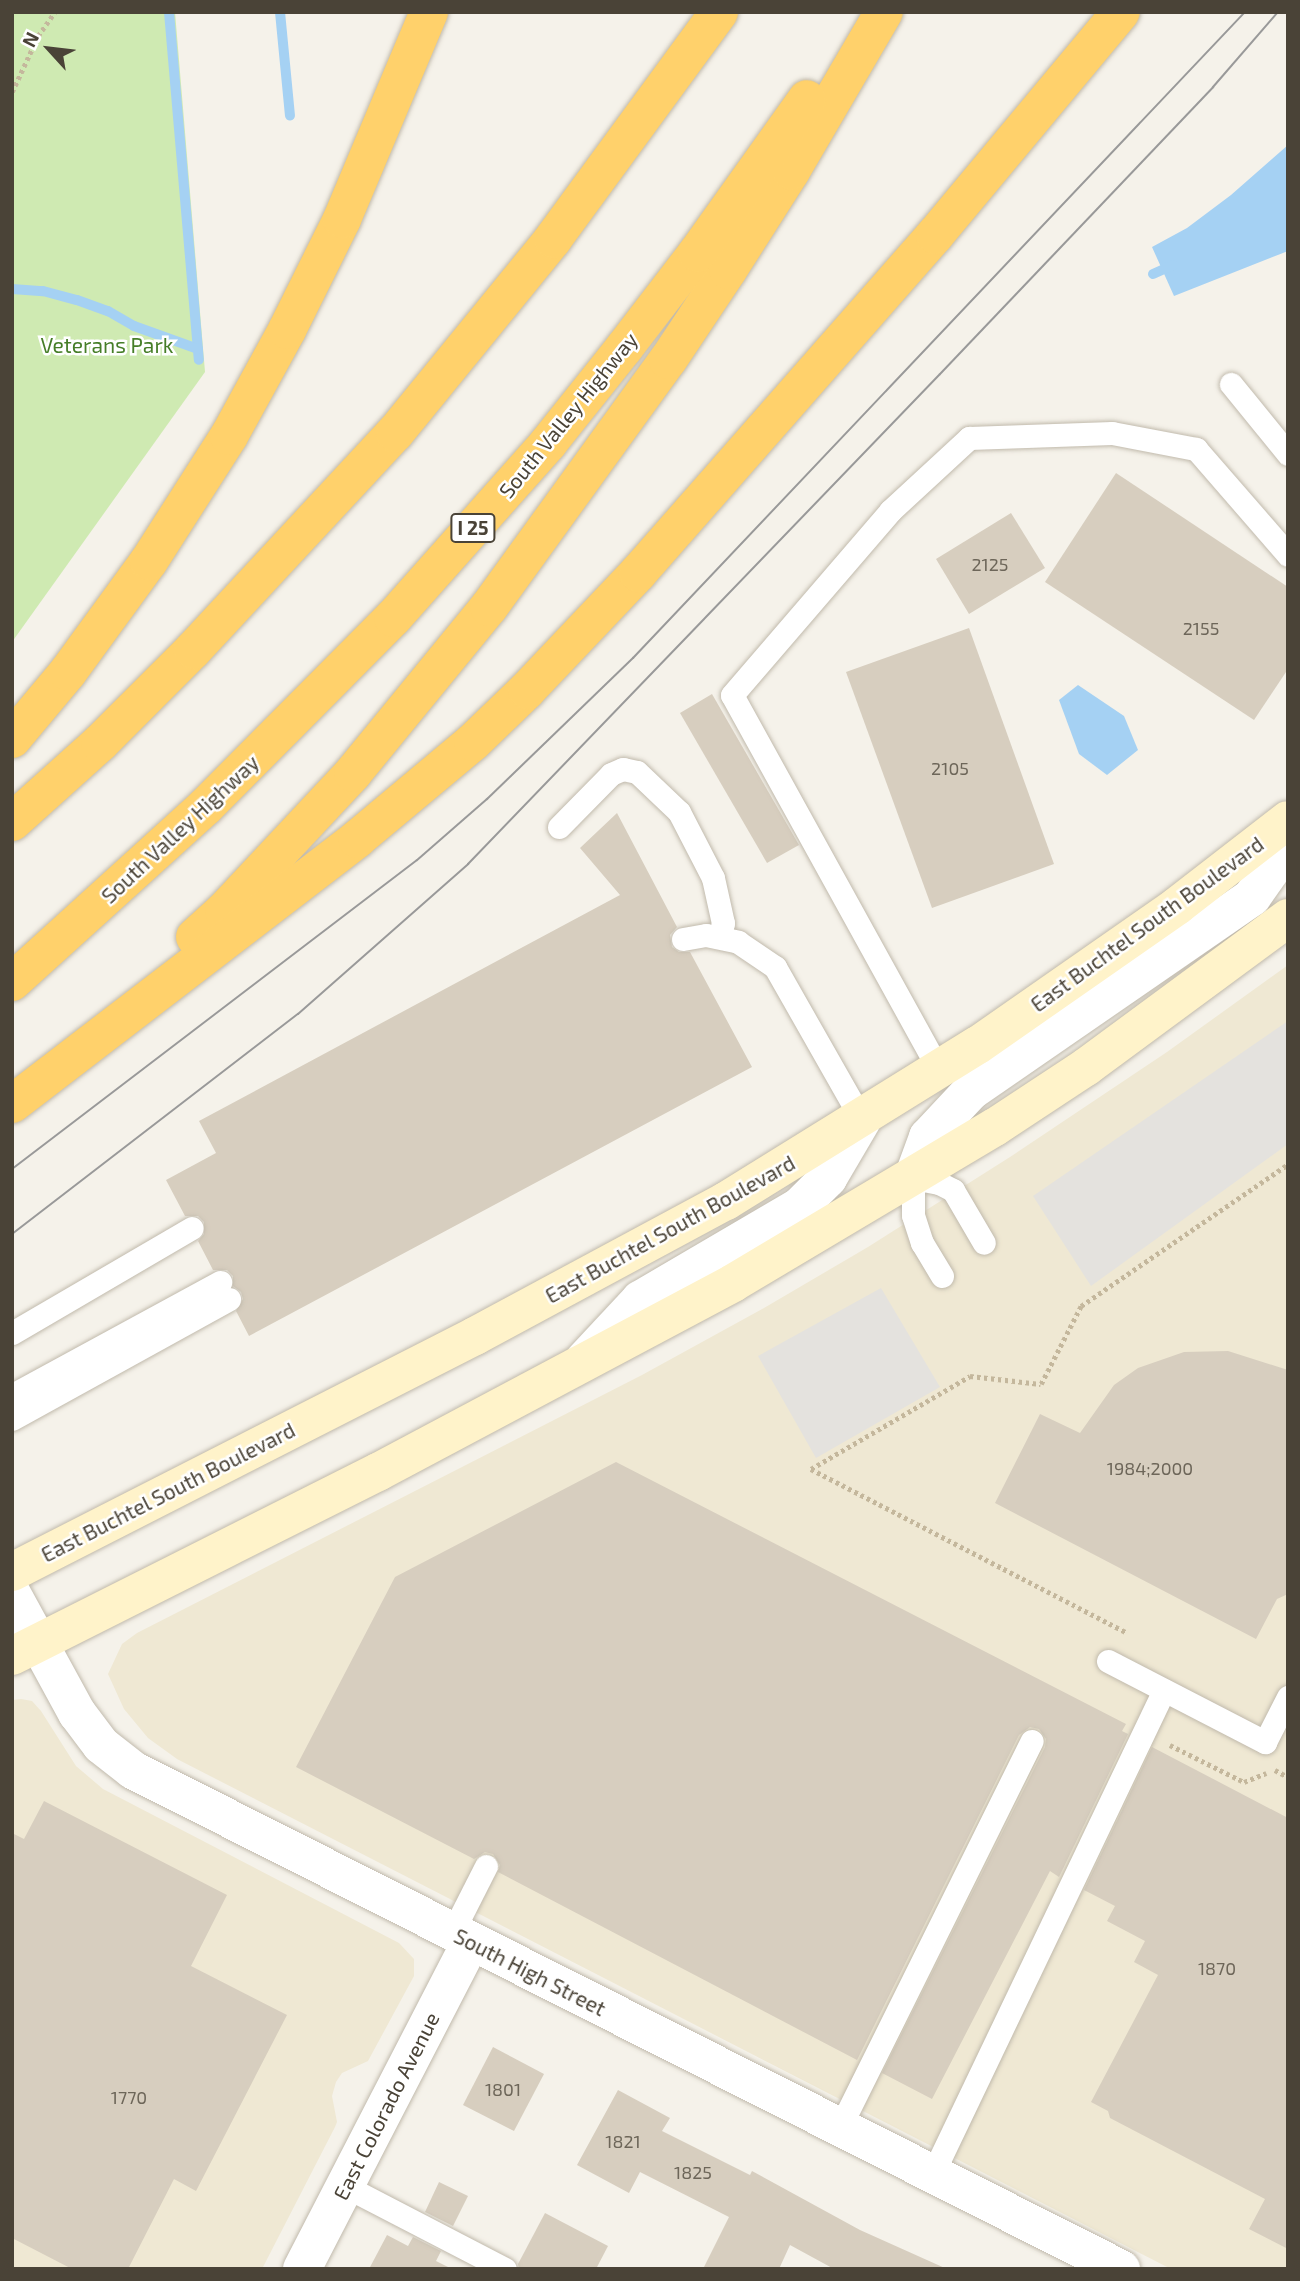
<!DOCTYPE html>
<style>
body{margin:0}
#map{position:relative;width:1300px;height:2281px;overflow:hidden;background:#f5f2ea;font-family:"Exo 2",sans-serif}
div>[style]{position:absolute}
.education>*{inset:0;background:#efe8d3}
.green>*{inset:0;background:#cfeab2}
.parking>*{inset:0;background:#e4e2de}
.water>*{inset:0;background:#a5d1f3}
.stream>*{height:10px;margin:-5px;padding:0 5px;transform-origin:5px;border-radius:5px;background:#a5d1f3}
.building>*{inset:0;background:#d7cebf}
.path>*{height:4.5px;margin-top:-2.25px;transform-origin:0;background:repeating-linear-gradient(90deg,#c4b79c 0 3.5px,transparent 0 7px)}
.roads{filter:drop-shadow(0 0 2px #c1baac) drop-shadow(0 0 2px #c1baac)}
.service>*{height:23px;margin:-11.5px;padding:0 11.5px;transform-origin:11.5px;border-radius:11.5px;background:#fff}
.minor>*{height:38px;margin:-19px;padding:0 19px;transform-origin:19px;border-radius:19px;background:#fff}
.tertiary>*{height:38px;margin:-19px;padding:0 19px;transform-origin:19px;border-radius:19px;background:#fff}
.secondary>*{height:38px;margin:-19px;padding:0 19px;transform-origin:19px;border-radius:19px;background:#fff3ca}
.motorway>*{height:38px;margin:-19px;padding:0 19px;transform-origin:19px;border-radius:19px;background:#ffd16b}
.tram>*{height:2px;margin:-1px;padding:0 1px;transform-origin:1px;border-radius:1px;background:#999}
span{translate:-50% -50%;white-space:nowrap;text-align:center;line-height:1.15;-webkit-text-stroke:5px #fff;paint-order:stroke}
.number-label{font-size:18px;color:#6d6659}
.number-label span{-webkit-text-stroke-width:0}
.shield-label span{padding:2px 5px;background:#fff;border:2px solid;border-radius:5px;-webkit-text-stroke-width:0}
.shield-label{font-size:19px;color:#4a4337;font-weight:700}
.park-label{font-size:21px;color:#467e28}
.street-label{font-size:21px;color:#4a4337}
.frame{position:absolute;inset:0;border:14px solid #4a4337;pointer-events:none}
.north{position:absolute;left:14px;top:14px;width:70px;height:70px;-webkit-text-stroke:5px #fff;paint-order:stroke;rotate:297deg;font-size:19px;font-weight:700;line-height:28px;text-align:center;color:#4a4337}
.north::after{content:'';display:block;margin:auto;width:24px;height:32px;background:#4a4337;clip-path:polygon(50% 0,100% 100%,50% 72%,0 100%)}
</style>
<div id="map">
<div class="education">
<i style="clip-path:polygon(1288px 965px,1288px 2269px,1171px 2269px,177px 1759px,148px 1738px,124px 1709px,108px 1674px,122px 1644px,137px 1633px,642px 1375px,764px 1308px,868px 1247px,1010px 1157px,1167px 1052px)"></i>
<i style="clip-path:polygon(21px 1699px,32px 1701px,41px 1711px,76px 1766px,103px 1789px,399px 1943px,414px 1959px,414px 1976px,368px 2061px,342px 2073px,336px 2082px,332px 2096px,337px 2122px,335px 2127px,262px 2269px,12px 2269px,12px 1700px)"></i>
</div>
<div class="green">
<i style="clip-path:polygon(12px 12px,175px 12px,205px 372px,12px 642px)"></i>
</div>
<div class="parking">
<i style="clip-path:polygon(1288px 1021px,1288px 1144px,1091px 1286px,1033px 1196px)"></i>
<i style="clip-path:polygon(881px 1288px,940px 1387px,816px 1458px,758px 1356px)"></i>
</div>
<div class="water">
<i style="clip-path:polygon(1288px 145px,1288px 251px,1174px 296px,1152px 247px,1187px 228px,1231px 195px)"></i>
<i style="clip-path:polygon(1078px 685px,1124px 716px,1138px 750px,1107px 775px,1079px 754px,1059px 700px)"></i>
</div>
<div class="stream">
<i style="left:169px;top:12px;width:349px;rotate:85.1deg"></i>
<i style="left:280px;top:12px;width:104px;rotate:84.5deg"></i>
<i style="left:1153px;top:274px;width:22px;rotate:-24deg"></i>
<i style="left:12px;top:289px;width:31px;rotate:4deg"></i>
<i style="left:43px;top:291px;width:35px;rotate:15deg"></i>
<i style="left:77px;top:300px;width:33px;rotate:20deg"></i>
<i style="left:108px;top:311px;width:30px;rotate:30deg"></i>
<i style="left:134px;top:326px;width:68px;rotate:19.8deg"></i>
</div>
<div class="building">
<i style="clip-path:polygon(1116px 473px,1288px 587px,1288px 669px,1254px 720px,1045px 582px)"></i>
<i style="clip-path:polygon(1011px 513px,1045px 568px,969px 614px,936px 559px)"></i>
<i style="clip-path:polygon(969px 628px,1054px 864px,932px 908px,846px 672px)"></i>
<i style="clip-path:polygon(712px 694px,799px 845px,767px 863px,680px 713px)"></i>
<i style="clip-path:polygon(617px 813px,677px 927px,670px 935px,672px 947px,679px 952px,690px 952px,752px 1067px,249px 1336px,236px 1311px,243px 1299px,241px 1292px,233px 1286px,233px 1276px,227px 1270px,213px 1270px,198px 1241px,204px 1234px,204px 1222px,198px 1216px,185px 1216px,166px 1180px,216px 1153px,199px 1121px,620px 895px,580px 848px)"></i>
<i style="clip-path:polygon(1228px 1351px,1288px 1370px,1288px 1594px,1277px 1599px,1256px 1639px,995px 1503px,1040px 1414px,1080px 1433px,1114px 1385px,1138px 1368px,1184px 1352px)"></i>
<i style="clip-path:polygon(616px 1462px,1126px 1724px,1122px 1731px,1128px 1734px,1059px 1877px,1050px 1871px,932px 2099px,882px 2073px,1045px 1747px,1046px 1739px,1039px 1729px,1030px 1727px,1019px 1735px,857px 2060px,498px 1872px,500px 1865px,493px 1854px,485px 1852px,474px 1859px,296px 1767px,395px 1577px)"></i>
<i style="clip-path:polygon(1152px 1747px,1288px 1818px,1288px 2249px,1249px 2229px,1265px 2199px,1110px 2118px,1108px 2111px,1091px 2102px,1158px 1975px,1134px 1962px,1145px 1941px,1107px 1921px,1115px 1906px,1084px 1890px)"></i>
<i style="clip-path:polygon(44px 1801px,227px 1895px,191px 1966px,287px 2015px,196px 2191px,174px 2179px,128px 2269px,72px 2269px,12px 2238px,12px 1833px,24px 1839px)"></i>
<i style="clip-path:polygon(493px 2047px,544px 2074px,514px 2131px,463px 2105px)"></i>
<i style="clip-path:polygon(618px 2090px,670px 2118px,662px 2131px,750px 2175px,752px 2171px,860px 2230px,947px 2269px,834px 2269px,790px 2245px,779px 2269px,703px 2269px,729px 2217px,640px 2172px,629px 2193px,577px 2165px)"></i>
<i style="clip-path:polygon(439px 2182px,468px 2196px,453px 2226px,425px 2212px)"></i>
<i style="clip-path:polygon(545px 2213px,608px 2246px,596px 2269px,519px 2269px,518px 2264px)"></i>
<i style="clip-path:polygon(387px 2235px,408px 2246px,413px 2237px,441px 2251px,436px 2261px,452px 2269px,369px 2269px)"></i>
</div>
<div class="path">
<i style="left:12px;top:92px;width:62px;rotate:-65.1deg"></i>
<i style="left:38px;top:36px;width:29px;rotate:-55deg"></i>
<i style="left:811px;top:1469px;width:184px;rotate:-30.3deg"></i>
<i style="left:970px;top:1376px;width:71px;rotate:6.4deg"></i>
<i style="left:1041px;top:1384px;width:88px;rotate:-62.9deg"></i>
<i style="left:1081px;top:1306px;width:251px;rotate:-34.4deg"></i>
<i style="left:811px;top:1469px;width:355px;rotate:27.4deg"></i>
<i style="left:1170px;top:1745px;width:83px;rotate:26.6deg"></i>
<i style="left:1244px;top:1782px;width:24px;rotate:-22deg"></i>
<i style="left:1275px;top:1770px;width:15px;rotate:28deg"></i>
</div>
<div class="roads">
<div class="service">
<i style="left:1231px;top:384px;width:90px;rotate:50.8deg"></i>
<i style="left:559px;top:827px;width:74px;rotate:-45.5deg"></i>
<i style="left:611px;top:774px;width:13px;rotate:-23deg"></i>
<i style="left:623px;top:769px;width:14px;rotate:12deg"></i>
<i style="left:637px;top:772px;width:58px;rotate:43.6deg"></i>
<i style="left:679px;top:812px;width:74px;rotate:62.7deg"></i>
<i style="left:713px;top:878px;width:46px;rotate:77.5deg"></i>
<i style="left:723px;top:923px;width:13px;rotate:103deg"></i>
<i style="left:683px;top:939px;width:23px;rotate:-10deg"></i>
<i style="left:706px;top:935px;width:33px;rotate:12deg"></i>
<i style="left:738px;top:942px;width:45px;rotate:34deg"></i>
<i style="left:775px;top:967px;width:176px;rotate:60.4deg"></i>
<i style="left:939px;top:1070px;width:428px;rotate:-118.9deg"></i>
<i style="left:732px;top:695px;width:243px;rotate:-49.3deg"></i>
<i style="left:890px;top:511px;width:108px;rotate:-42.7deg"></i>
<i style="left:969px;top:438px;width:143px;rotate:-2deg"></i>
<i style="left:1112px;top:433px;width:86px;rotate:10.8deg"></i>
<i style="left:1196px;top:449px;width:140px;rotate:49deg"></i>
<i style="left:942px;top:1276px;width:39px;rotate:-121deg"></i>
<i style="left:922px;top:1243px;width:29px;rotate:-108deg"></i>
<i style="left:913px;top:1215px;width:37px;rotate:-90deg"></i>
<i style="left:913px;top:1178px;width:26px;rotate:11deg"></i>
<i style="left:939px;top:1183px;width:16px;rotate:27deg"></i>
<i style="left:953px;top:1190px;width:61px;rotate:59.7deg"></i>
<i style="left:12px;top:1333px;width:208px;rotate:-30.3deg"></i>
<i style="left:12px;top:1395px;width:237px;rotate:-28.5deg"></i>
<i style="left:12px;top:1419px;width:248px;rotate:-28.9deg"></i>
<i style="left:1108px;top:1661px;width:177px;rotate:27.3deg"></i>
<i style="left:1265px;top:1742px;width:51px;rotate:-62.9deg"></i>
<i style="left:452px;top:1933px;width:75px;rotate:-63.1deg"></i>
<i style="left:840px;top:2127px;width:431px;rotate:-63.6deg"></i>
<i style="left:933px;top:2173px;width:535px;rotate:-64.44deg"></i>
<i style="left:345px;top:2186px;width:180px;rotate:27.4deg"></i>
</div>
<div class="minor">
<i style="left:302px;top:2269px;width:368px;rotate:-62.7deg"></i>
</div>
<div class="tertiary">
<i style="left:913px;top:1178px;width:44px;rotate:-69.9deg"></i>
<i style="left:928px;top:1137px;width:63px;rotate:-46.9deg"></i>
<i style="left:971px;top:1091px;width:341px;rotate:-34.6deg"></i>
<i style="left:1252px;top:897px;width:62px;rotate:-54.8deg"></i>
<i style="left:585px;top:1359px;width:81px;rotate:-47deg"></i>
<i style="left:640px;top:1300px;width:186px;rotate:-30.4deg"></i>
<i style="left:800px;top:1206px;width:40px;rotate:-45deg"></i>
<i style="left:828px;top:1178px;width:67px;rotate:-59.6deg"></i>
<i style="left:12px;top:1594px;width:136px;rotate:61.4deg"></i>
<i style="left:77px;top:1713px;width:40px;rotate:53deg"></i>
<i style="left:101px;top:1745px;width:41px;rotate:38deg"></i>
<i style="left:133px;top:1770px;width:1107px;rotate:26.8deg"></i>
</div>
<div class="secondary">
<i style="left:12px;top:1572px;width:520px;rotate:-27.01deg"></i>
<i style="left:475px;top:1336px;width:285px;rotate:-28.3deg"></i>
<i style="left:726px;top:1201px;width:296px;rotate:-31.8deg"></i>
<i style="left:978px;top:1045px;width:243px;rotate:-34.9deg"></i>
<i style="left:1177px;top:906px;width:140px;rotate:-37.8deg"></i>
<i style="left:12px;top:1656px;width:410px;rotate:-26.7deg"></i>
<i style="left:378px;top:1472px;width:402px;rotate:-28deg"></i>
<i style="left:733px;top:1283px;width:305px;rotate:-30.8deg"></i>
<i style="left:995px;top:1127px;width:109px;rotate:-33.4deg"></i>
<i style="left:1086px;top:1067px;width:251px;rotate:-36.4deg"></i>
</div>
<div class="motorway">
<i style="left:12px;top:739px;width:87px;rotate:-50.1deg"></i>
<i style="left:68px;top:672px;width:137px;rotate:-53.9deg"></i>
<i style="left:149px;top:561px;width:148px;rotate:-57.4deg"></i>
<i style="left:229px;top:436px;width:121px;rotate:-61.3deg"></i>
<i style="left:287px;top:330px;width:124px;rotate:-63.6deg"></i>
<i style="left:342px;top:219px;width:225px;rotate:-67.2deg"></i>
<i style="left:12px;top:822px;width:118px;rotate:-41.9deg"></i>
<i style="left:100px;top:743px;width:132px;rotate:-45deg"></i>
<i style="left:193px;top:650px;width:296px;rotate:-47.1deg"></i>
<i style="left:395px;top:433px;width:250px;rotate:-50.8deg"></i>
<i style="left:553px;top:239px;width:281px;rotate:-53.8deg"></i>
<i style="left:195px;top:937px;width:39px;rotate:-42deg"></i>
<i style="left:224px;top:911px;width:189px;rotate:-46.9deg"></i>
<i style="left:353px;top:773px;width:215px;rotate:-50.7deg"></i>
<i style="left:489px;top:607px;width:305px;rotate:-54.1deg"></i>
<i style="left:668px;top:360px;width:108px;rotate:-56.3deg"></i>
<i style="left:728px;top:270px;width:117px;rotate:-57.5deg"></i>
<i style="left:791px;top:171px;width:184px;rotate:-59.7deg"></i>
<i style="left:12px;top:982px;width:261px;rotate:-42.2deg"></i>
<i style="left:205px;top:807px;width:267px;rotate:-45.2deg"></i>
<i style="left:393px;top:618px;width:235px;rotate:-48.4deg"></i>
<i style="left:549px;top:442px;width:120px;rotate:-51.4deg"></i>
<i style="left:624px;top:348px;width:120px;rotate:-52.5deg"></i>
<i style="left:697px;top:253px;width:189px;rotate:-54.5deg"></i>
<i style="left:12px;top:1104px;width:435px;rotate:-37.5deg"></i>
<i style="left:357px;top:839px;width:151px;rotate:-39.9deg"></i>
<i style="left:473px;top:742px;width:75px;rotate:-43.9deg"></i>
<i style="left:527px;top:690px;width:161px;rotate:-46.5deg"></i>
<i style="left:638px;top:573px;width:450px;rotate:-48.7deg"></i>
<i style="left:935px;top:235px;width:290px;rotate:-50.2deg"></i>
</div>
</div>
<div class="tram">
<i style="left:12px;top:1169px;width:509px;rotate:-37.34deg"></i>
<i style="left:417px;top:860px;width:93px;rotate:-41.1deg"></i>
<i style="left:487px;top:799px;width:203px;rotate:-44deg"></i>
<i style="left:633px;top:658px;width:890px;rotate:-46.55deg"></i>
<i style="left:12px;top:1234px;width:361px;rotate:-37.6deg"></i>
<i style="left:298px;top:1014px;width:227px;rotate:-41.4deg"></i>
<i style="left:468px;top:864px;width:680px;rotate:-46.07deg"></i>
<i style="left:940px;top:374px;width:396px;rotate:-46.4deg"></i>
<i style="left:1213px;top:87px;width:99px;rotate:-49.1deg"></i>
</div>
<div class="number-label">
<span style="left:990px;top:564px">2125</span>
<span style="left:1201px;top:628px">2155</span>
<span style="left:950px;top:768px">2105</span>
<span style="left:1150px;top:1468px">1984;2000</span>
<span style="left:1217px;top:1968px">1870</span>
<span style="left:503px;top:2089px">1801</span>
<span style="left:129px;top:2097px">1770</span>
<span style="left:623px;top:2141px">1821</span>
<span style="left:693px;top:2172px">1825</span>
</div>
<div class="shield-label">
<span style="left:473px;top:528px">I 25</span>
</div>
<div class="park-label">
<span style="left:107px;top:345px">Veterans Park</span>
</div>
<div class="street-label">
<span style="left:568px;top:415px;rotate:-51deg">South Valley Highway</span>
<span style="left:180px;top:829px;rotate:-43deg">South Valley Highway</span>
<span style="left:1147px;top:924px;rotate:-36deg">East Buchtel South Boulevard</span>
<span style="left:670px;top:1229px;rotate:-29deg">East Buchtel South Boulevard</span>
<span style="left:168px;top:1492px;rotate:-27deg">East Buchtel South Boulevard</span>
<span style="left:530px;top:1972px;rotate:27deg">South High Street</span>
<span style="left:386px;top:2106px;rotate:-63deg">East Colorado Avenue</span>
</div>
<div class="frame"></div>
<div class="north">N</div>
</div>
